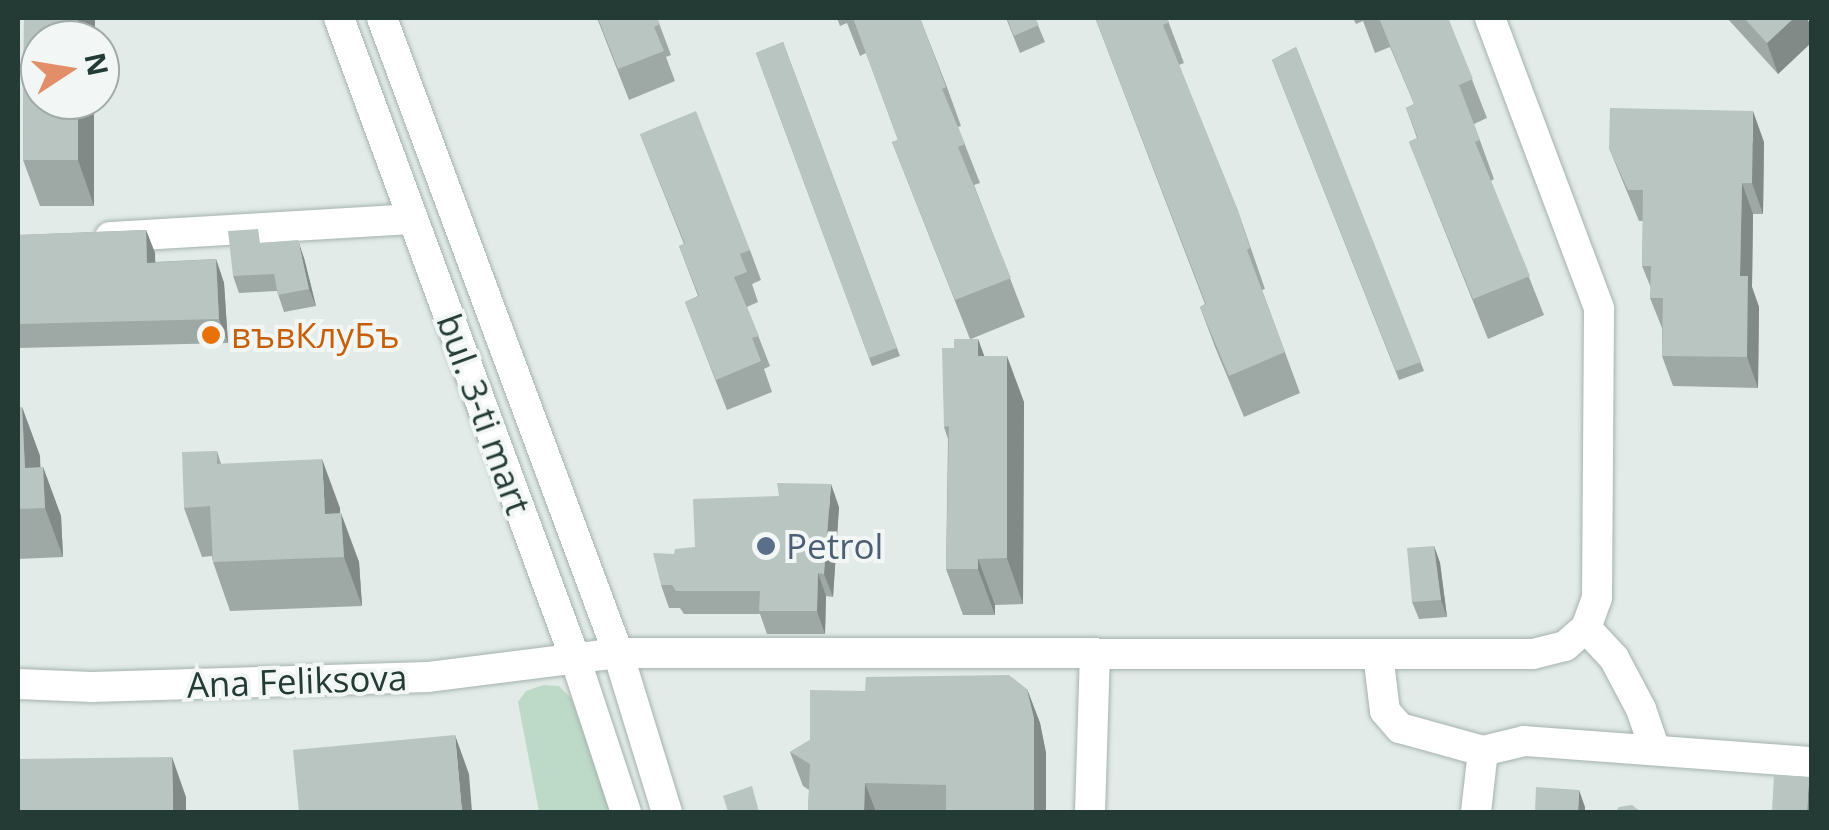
<!DOCTYPE html>
<meta charset="utf-8">
<style>
body{margin:0}
#map{position:relative;width:1829px;height:830px;overflow:hidden;background:#e2ebe7;font-family:"Open Sans",sans-serif}
div>[style]{position:absolute}
.green>*{inset:0;background:#bdd9c7}
.roads{filter:drop-shadow(0 0 2px #a5b2ae) drop-shadow(0 0 2px #a5b2ae)}
.street>*{height:30px;margin:-15px;padding:0 15px;transform-origin:15px;border-radius:15px;background:#fff}
.secondary>*{height:30px;margin:-15px;padding:0 15px;transform-origin:15px;border-radius:15px;background:#fff}
.wall>*{inset:0;background:#9ea9a5}
.shaded-wall>*{inset:0;background:#818a86}
.building>*{inset:0;background:#b8c5c0}
.dots>*{width:28px;height:28px;translate:-50% -50%;box-sizing:border-box;border:5px solid #f2f7f5;border-radius:50%}
span{translate:-50% -50%;white-space:nowrap;text-align:center;line-height:1.15;-webkit-text-stroke:8px #f2f7f5;paint-order:stroke}
.food-label{font-size:35px;color:#c56008}
.left{translate:0 -50%;text-align:left}
.street-label{font-size:35px;color:#243a35}
.service-label{font-size:35px;color:#4e5e75}
.frame{position:absolute;inset:0;border:20px solid #243a35;pointer-events:none}
.north{position:absolute;left:20px;top:20px;width:100px;height:100px;box-sizing:border-box;background:#f2f7f5;border:2px solid #a0aba8;border-radius:50%;rotate:78deg;font-size:28px;font-weight:700;line-height:40px;text-align:center;color:#243a35}
.north::after{content:'';display:block;margin:auto;width:35px;height:45px;background:#e28e69;clip-path:polygon(50% 0,100% 100%,50% 72%,0 100%)}
</style>
<div id="map">
<div class="green">
<i style="clip-path:polygon(543px 685px,559px 686px,572px 699px,611px 812px,539px 812px,518px 702px,526px 691px)"></i>
</div>
<div class="roads">
<div class="street">
<i style="left:110px;top:237px;width:303px;rotate:-3.4deg"></i>
<i style="left:1586px;top:628px;width:41px;rotate:47deg"></i>
<i style="left:1614px;top:658px;width:58px;rotate:62.1deg"></i>
<i style="left:1641px;top:709px;width:40px;rotate:71.1deg"></i>
<i style="left:1378px;top:654px;width:57px;rotate:83deg"></i>
<i style="left:1385px;top:711px;width:23px;rotate:49deg"></i>
<i style="left:1400px;top:728px;width:86px;rotate:15.5deg"></i>
<i style="left:18px;top:684px;width:74px;rotate:2.3deg"></i>
<i style="left:92px;top:687px;width:336px;rotate:-1.7deg"></i>
<i style="left:428px;top:677px;width:192px;rotate:-7.2deg"></i>
<i style="left:618px;top:653px;width:915px;rotate:0.06deg"></i>
<i style="left:1533px;top:654px;width:33px;rotate:-14deg"></i>
<i style="left:1565px;top:646px;width:28px;rotate:-41deg"></i>
<i style="left:1586px;top:628px;width:32px;rotate:-70deg"></i>
<i style="left:1597px;top:598px;width:290px;rotate:-89.6deg"></i>
<i style="left:1599px;top:308px;width:310px;rotate:-110.6deg"></i>
<i style="left:1090px;top:812px;width:158px;rotate:-88.2deg"></i>
<i style="left:1476px;top:812px;width:61px;rotate:-83.5deg"></i>
<i style="left:1483px;top:751px;width:42px;rotate:-13.7deg"></i>
<i style="left:1524px;top:741px;width:289px;rotate:4.2deg"></i>
</div>
<div class="secondary">
<i style="left:339px;top:18px;width:685px;rotate:69.77deg"></i>
<i style="left:576px;top:661px;width:159px;rotate:71.7deg"></i>
<i style="left:382px;top:18px;width:677px;rotate:69.61deg"></i>
<i style="left:618px;top:653px;width:166px;rotate:72.9deg"></i>
</div>
</div>
<div class="wall">
<i style="clip-path:polygon(24px 18px,95px 18px,95px 40px,40px 40px,40px 100px,94px 100px,94px 206px,40px 206px,23px 160px)"></i>
<i style="clip-path:polygon(597px 18px,657px 18px,671px 55px,666px 57px,675px 81px,629px 100px)"></i>
<i style="clip-path:polygon(837px 18px,920px 18px,947px 87px,961px 126px,958px 127px,980px 183px,974px 185px,1025px 317px,971px 339px,978px 339px,984px 356px,1024px 402px,1023px 604px,995px 605px,995px 615px,963px 615px,946px 569px,948px 439px,944px 427px,954px 348px,970px 339px,892px 142px,898px 140px,866px 53px,860px 56px,847px 23px,840px 26px)"></i>
<i style="clip-path:polygon(1006px 18px,1035px 18px,1045px 42px,1020px 53px)"></i>
<i style="clip-path:polygon(1100px 18px,1167px 18px,1184px 63px,1179px 65px,1238px 211px,1265px 289px,1262px 290px,1300px 393px,1244px 417px,1215px 347px,1200px 307px,1205px 304px,1096px 20px)"></i>
<i style="clip-path:polygon(1353px 18px,1448px 18px,1487px 118px,1474px 124px,1494px 179px,1491px 181px,1544px 315px,1488px 339px,1409px 142px,1417px 138px,1406px 108px,1414px 104px,1390px 47px,1375px 53px,1363px 21px,1356px 24px)"></i>
<i style="clip-path:polygon(1727px 18px,1807px 18px,1812px 30px,1812px 42px,1778px 74px)"></i>
<i style="clip-path:polygon(783px 42px,900px 356px,872px 366px,756px 53px)"></i>
<i style="clip-path:polygon(1296px 47px,1424px 371px,1399px 380px,1272px 60px)"></i>
<i style="clip-path:polygon(640px 134px,750px 250px,761px 280px,752px 284px,758px 302px,747px 307px,770px 366px,764px 369px,772px 392px,727px 410px,685px 302px,698px 296px,679px 246px,684px 244px)"></i>
<i style="clip-path:polygon(1764px 142px,1763px 214px,1753px 214px,1752px 287px,1759px 307px,1758px 388px,1673px 386px,1662px 356px,1662px 328px,1650px 298px,1651px 288px,1642px 266px,1643px 221px,1639px 221px,1609px 148px)"></i>
<i style="clip-path:polygon(146px 230px,155px 253px,155px 262px,216px 259px,224px 283px,228px 343px,18px 348px,18px 235px)"></i>
<i style="clip-path:polygon(263px 243px,304px 258px,316px 306px,284px 312px,277px 291px,239px 293px,233px 276px)"></i>
<i style="clip-path:polygon(18px 407px,22px 407px,40px 456px,40px 467px,43px 467px,61px 516px,63px 557px,18px 559px)"></i>
<i style="clip-path:polygon(217px 451px,221px 464px,340px 508px,340px 513px,359px 562px,362px 606px,230px 611px,213px 562px,212px 556px,202px 557px,184px 508px)"></i>
<i style="clip-path:polygon(839px 507px,833px 597px,826px 596px,825px 634px,767px 634px,760px 614px,684px 614px,680px 608px,669px 608px,661px 585px,674px 554px)"></i>
<i style="clip-path:polygon(1434px 546px,1440px 563px,1447px 617px,1419px 619px,1412px 602px)"></i>
<i style="clip-path:polygon(1027px 689px,1040px 723px,1046px 753px,1046px 812px,808px 812px,809px 790px,803px 786px,790px 752px,810px 740px,865px 691px)"></i>
</div>
<div class="shaded-wall">
<i style="clip-path:polygon(78px 18px,95px 18px,95px 40px,78px 40px)"></i>
<i style="clip-path:polygon(1794px 18px,1807px 18px,1812px 30px,1812px 42px,1778px 74px,1767px 43px)"></i>
<i style="clip-path:polygon(78px 100px,94px 100px,94px 206px,78px 160px)"></i>
<i style="clip-path:polygon(1753px 111px,1764px 142px,1763px 214px,1752px 183px)"></i>
<i style="clip-path:polygon(1742px 183px,1753px 214px,1752px 287px,1759px 307px,1758px 388px,1747px 357px,1740px 276px)"></i>
<i style="clip-path:polygon(146px 230px,155px 253px,156px 286px,147px 263px)"></i>
<i style="clip-path:polygon(298px 240px,304px 258px,316px 306px,309px 289px)"></i>
<i style="clip-path:polygon(216px 259px,224px 283px,228px 343px,219px 319px)"></i>
<i style="clip-path:polygon(978px 339px,995px 385px,978px 356px)"></i>
<i style="clip-path:polygon(1007px 356px,1024px 402px,1023px 604px,1007px 558px)"></i>
<i style="clip-path:polygon(22px 407px,40px 456px,42px 508px,25px 468px)"></i>
<i style="clip-path:polygon(322px 459px,340px 508px,342px 557px,325px 514px)"></i>
<i style="clip-path:polygon(43px 467px,61px 516px,63px 557px,45px 508px)"></i>
<i style="clip-path:polygon(831px 484px,839px 507px,833px 597px,824px 574px)"></i>
<i style="clip-path:polygon(341px 513px,359px 562px,362px 606px,344px 557px)"></i>
<i style="clip-path:polygon(1434px 546px,1440px 563px,1447px 617px,1441px 600px)"></i>
<i style="clip-path:polygon(978px 559px,995px 605px,995px 615px,978px 569px)"></i>
<i style="clip-path:polygon(818px 573px,826px 596px,825px 634px,817px 611px)"></i>
<i style="clip-path:polygon(1027px 689px,1040px 723px,1046px 753px,1046px 812px,1034px 812px)"></i>
<i style="clip-path:polygon(455px 735px,469px 774px,472px 812px,462px 812px)"></i>
<i style="clip-path:polygon(172px 757px,186px 797px,186px 812px,173px 812px)"></i>
<i style="clip-path:polygon(1809px 777px,1812px 784px,1812px 812px,1807px 812px)"></i>
<i style="clip-path:polygon(865px 783px,876px 812px,864px 812px)"></i>
<i style="clip-path:polygon(1579px 790px,1585px 807px,1585px 812px,1578px 812px)"></i>
</div>
<div class="building">
<i style="clip-path:polygon(24px 18px,78px 18px,78px 40px,40px 40px,40px 100px,78px 100px,78px 160px,23px 160px)"></i>
<i style="clip-path:polygon(598px 18px,657px 18px,660px 24px,654px 27px,664px 51px,618px 69px)"></i>
<i style="clip-path:polygon(853px 18px,920px 18px,946px 87px,942px 89px,965px 144px,958px 147px,1011px 278px,955px 300px,892px 142px,898px 140px)"></i>
<i style="clip-path:polygon(1007px 18px,1035px 18px,1039px 25px,1014px 36px)"></i>
<i style="clip-path:polygon(1102px 18px,1167px 18px,1169px 22px,1163px 25px,1238px 211px,1250px 248px,1247px 250px,1285px 352px,1229px 376px,1200px 307px,1206px 304px,1096px 20px)"></i>
<i style="clip-path:polygon(1379px 18px,1448px 18px,1473px 79px,1459px 85px,1480px 140px,1475px 142px,1530px 276px,1473px 299px,1409px 142px,1418px 138px,1406px 108px,1414px 104px)"></i>
<i style="clip-path:polygon(1744px 18px,1794px 18px,1767px 43px)"></i>
<i style="clip-path:polygon(783px 42px,897px 348px,869px 358px,756px 53px)"></i>
<i style="clip-path:polygon(1296px 47px,1421px 362px,1396px 371px,1272px 60px)"></i>
<i style="clip-path:polygon(1610px 108px,1753px 111px,1752px 183px,1742px 183px,1740px 276px,1748px 276px,1747px 357px,1662px 356px,1663px 298px,1650px 298px,1651px 266px,1642px 266px,1643px 190px,1628px 190px,1609px 148px)"></i>
<i style="clip-path:polygon(696px 111px,750px 250px,740px 254px,747px 272px,734px 277px,759px 336px,752px 338px,761px 361px,716px 380px,685px 302px,699px 296px,679px 246px,685px 244px,640px 134px)"></i>
<i style="clip-path:polygon(258px 229px,260px 243px,298px 240px,309px 289px,278px 295px,274px 274px,233px 276px,228px 231px)"></i>
<i style="clip-path:polygon(146px 230px,147px 263px,216px 259px,219px 319px,18px 324px,18px 235px)"></i>
<i style="clip-path:polygon(954px 339px,978px 339px,978px 356px,1007px 356px,1007px 558px,978px 559px,978px 569px,946px 569px,949px 426px,944px 427px,942px 348px,954px 348px)"></i>
<i style="clip-path:polygon(18px 407px,22px 407px,25px 468px,43px 467px,45px 508px,18px 509px)"></i>
<i style="clip-path:polygon(217px 451px,217px 464px,322px 459px,325px 514px,341px 513px,344px 557px,213px 562px,210px 506px,184px 508px,182px 452px)"></i>
<i style="clip-path:polygon(777px 483px,831px 484px,824px 574px,818px 573px,817px 611px,759px 611px,760px 591px,676px 591px,672px 585px,661px 585px,653px 553px,674px 554px,675px 549px,695px 547px,693px 499px,779px 496px)"></i>
<i style="clip-path:polygon(1434px 546px,1441px 600px,1412px 602px,1407px 548px)"></i>
<i style="clip-path:polygon(1009px 675px,1027px 689px,1034px 718px,1034px 812px,946px 812px,946px 785px,865px 783px,864px 812px,808px 812px,810px 764px,790px 752px,810px 740px,810px 690px,865px 691px,866px 677px)"></i>
<i style="clip-path:polygon(455px 735px,462px 812px,299px 812px,293px 750px)"></i>
<i style="clip-path:polygon(172px 757px,173px 812px,18px 812px,18px 759px)"></i>
<i style="clip-path:polygon(1774px 775px,1809px 777px,1807px 812px,1772px 812px)"></i>
<i style="clip-path:polygon(752px 786px,759px 812px,728px 812px,723px 796px)"></i>
<i style="clip-path:polygon(1536px 787px,1579px 790px,1578px 812px,1535px 812px)"></i>
<i style="clip-path:polygon(1632px 805px,1641px 812px,1615px 812px,1619px 807px)"></i>
</div>
<div class="dots">
<i style="left:211px;top:335px;background:#e8710a"></i>
<i style="left:766px;top:546px;background:#5c6f8a"></i>
</div>
<div class="food-label">
<span class="left" style="left:231px;top:335px">въвКлуБъ</span>
</div>
<div class="street-label">
<span style="left:484px;top:414px;rotate:70deg">bul. 3-ti mart</span>
<span style="left:297px;top:681px;rotate:-2deg">Ana Feliksova</span>
</div>
<div class="service-label">
<span class="left" style="left:786px;top:546px">Petrol</span>
</div>
<div class="frame"></div>
<div class="north">N</div>
</div>
